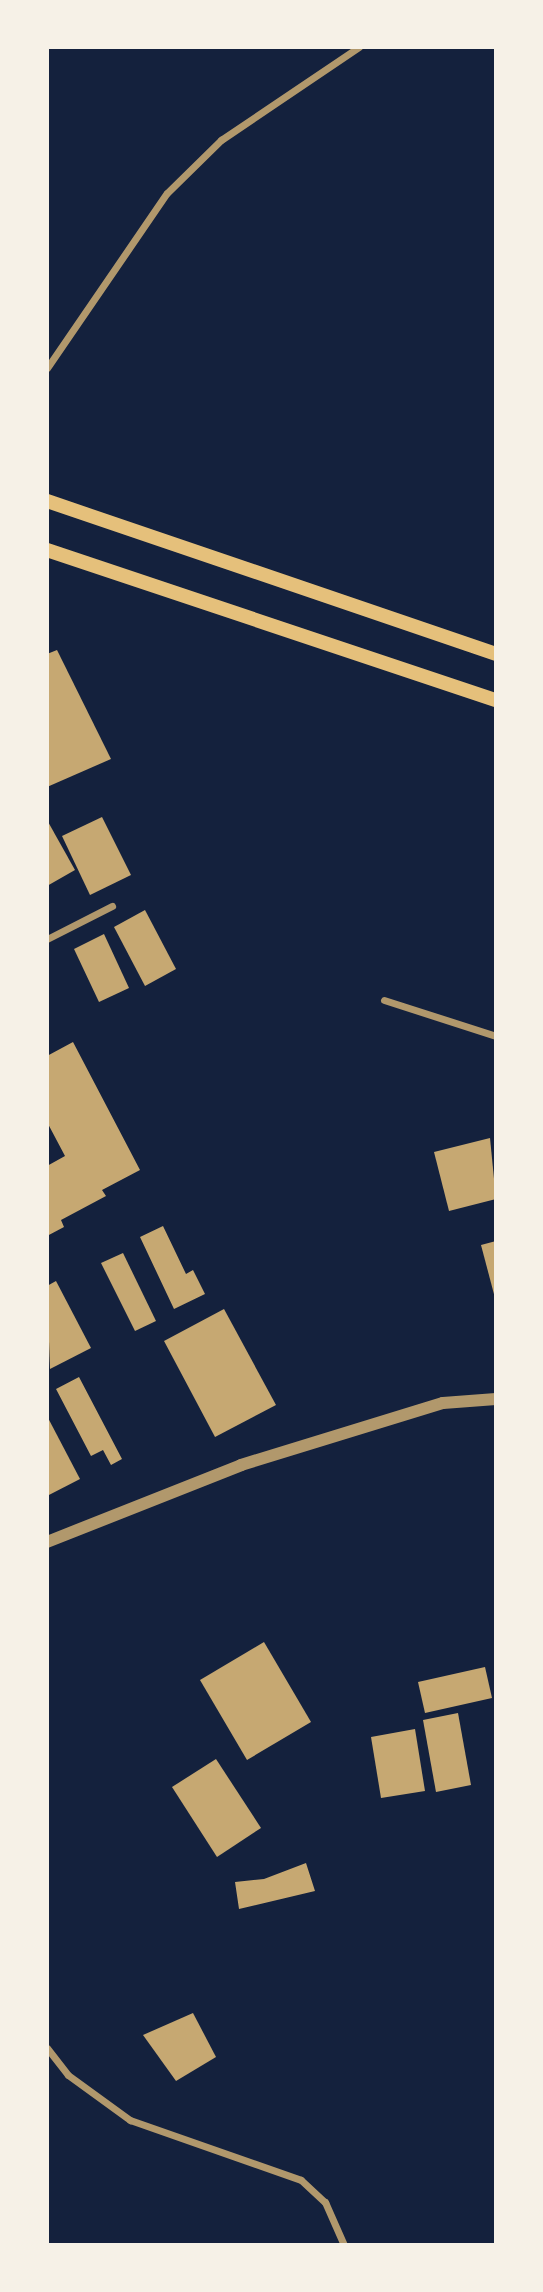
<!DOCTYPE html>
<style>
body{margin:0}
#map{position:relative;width:543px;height:2292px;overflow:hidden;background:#14213d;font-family:"Libre Baskerville",serif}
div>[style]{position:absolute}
.building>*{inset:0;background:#c6a872}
.minor>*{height:7px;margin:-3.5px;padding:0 3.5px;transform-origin:3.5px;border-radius:3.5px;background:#b1986c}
.tertiary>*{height:12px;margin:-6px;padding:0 6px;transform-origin:6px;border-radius:6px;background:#b1986c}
.secondary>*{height:14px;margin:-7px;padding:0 7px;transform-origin:7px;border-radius:7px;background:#e5c07b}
span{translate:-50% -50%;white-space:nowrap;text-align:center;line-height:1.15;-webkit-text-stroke:7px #f6f1e7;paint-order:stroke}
.frame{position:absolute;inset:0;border:49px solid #f6f1e7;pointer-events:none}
</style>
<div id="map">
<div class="building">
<i style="clip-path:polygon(57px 650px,111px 759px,47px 787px,47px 654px)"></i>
<i style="clip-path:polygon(102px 817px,131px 875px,90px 895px,62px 836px)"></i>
<i style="clip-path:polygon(47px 820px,75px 870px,47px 886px)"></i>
<i style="clip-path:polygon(145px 910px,176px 969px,145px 986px,114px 927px)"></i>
<i style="clip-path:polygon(104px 934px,129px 988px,99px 1002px,74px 949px)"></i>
<i style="clip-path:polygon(73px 1042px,140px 1170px,102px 1190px,106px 1196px,61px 1220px,64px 1227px,47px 1236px,47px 1166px,65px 1156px,47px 1122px,47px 1056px)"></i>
<i style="clip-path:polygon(490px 1138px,496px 1199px,449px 1211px,434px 1152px)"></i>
<i style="clip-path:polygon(163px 1226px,186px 1274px,193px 1270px,205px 1294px,174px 1309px,140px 1237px)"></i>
<i style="clip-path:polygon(496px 1241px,496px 1298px,495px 1298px,481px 1245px)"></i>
<i style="clip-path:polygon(123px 1253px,156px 1321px,135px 1331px,101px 1263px)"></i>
<i style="clip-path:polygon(56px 1281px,91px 1348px,50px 1369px,47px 1286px)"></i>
<i style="clip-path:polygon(224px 1309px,276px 1405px,215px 1437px,164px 1341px)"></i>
<i style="clip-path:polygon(79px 1377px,122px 1459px,111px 1465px,103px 1450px,91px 1456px,56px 1389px)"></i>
<i style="clip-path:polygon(47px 1416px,80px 1479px,47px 1496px)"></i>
<i style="clip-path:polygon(264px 1642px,311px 1722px,247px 1760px,200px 1680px)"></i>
<i style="clip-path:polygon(485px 1667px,492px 1698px,425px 1713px,418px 1682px)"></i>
<i style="clip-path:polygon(458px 1713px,471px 1785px,436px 1792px,423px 1720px)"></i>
<i style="clip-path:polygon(415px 1729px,425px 1791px,381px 1798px,371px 1737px)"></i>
<i style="clip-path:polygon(216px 1759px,261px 1828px,217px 1857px,172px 1787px)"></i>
<i style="clip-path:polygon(306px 1863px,315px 1891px,239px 1909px,235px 1882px,264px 1879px)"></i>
<i style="clip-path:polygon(193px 2013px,216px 2057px,176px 2081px,143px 2035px)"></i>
</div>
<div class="minor">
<i style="left:47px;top:368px;width:212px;rotate:-55.6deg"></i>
<i style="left:167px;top:193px;width:76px;rotate:-44.5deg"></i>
<i style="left:221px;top:140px;width:166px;rotate:-34deg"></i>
<i style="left:47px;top:939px;width:73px;rotate:-26.9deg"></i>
<i style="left:384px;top:1000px;width:118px;rotate:17.8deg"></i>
<i style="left:47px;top:2048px;width:34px;rotate:52deg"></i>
<i style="left:68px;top:2075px;width:77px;rotate:36deg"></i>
<i style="left:130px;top:2120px;width:181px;rotate:19.3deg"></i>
<i style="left:301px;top:2180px;width:33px;rotate:43deg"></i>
<i style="left:325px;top:2202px;width:47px;rotate:66.2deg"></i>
</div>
<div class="tertiary">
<i style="left:47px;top:1542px;width:209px;rotate:-21.6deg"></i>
<i style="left:241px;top:1465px;width:211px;rotate:-17.1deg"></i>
<i style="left:443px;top:1403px;width:53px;rotate:-4.3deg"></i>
</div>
<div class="secondary">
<i style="left:47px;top:501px;width:474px;rotate:18.8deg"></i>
<i style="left:47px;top:550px;width:473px;rotate:18.5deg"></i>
</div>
<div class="frame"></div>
</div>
